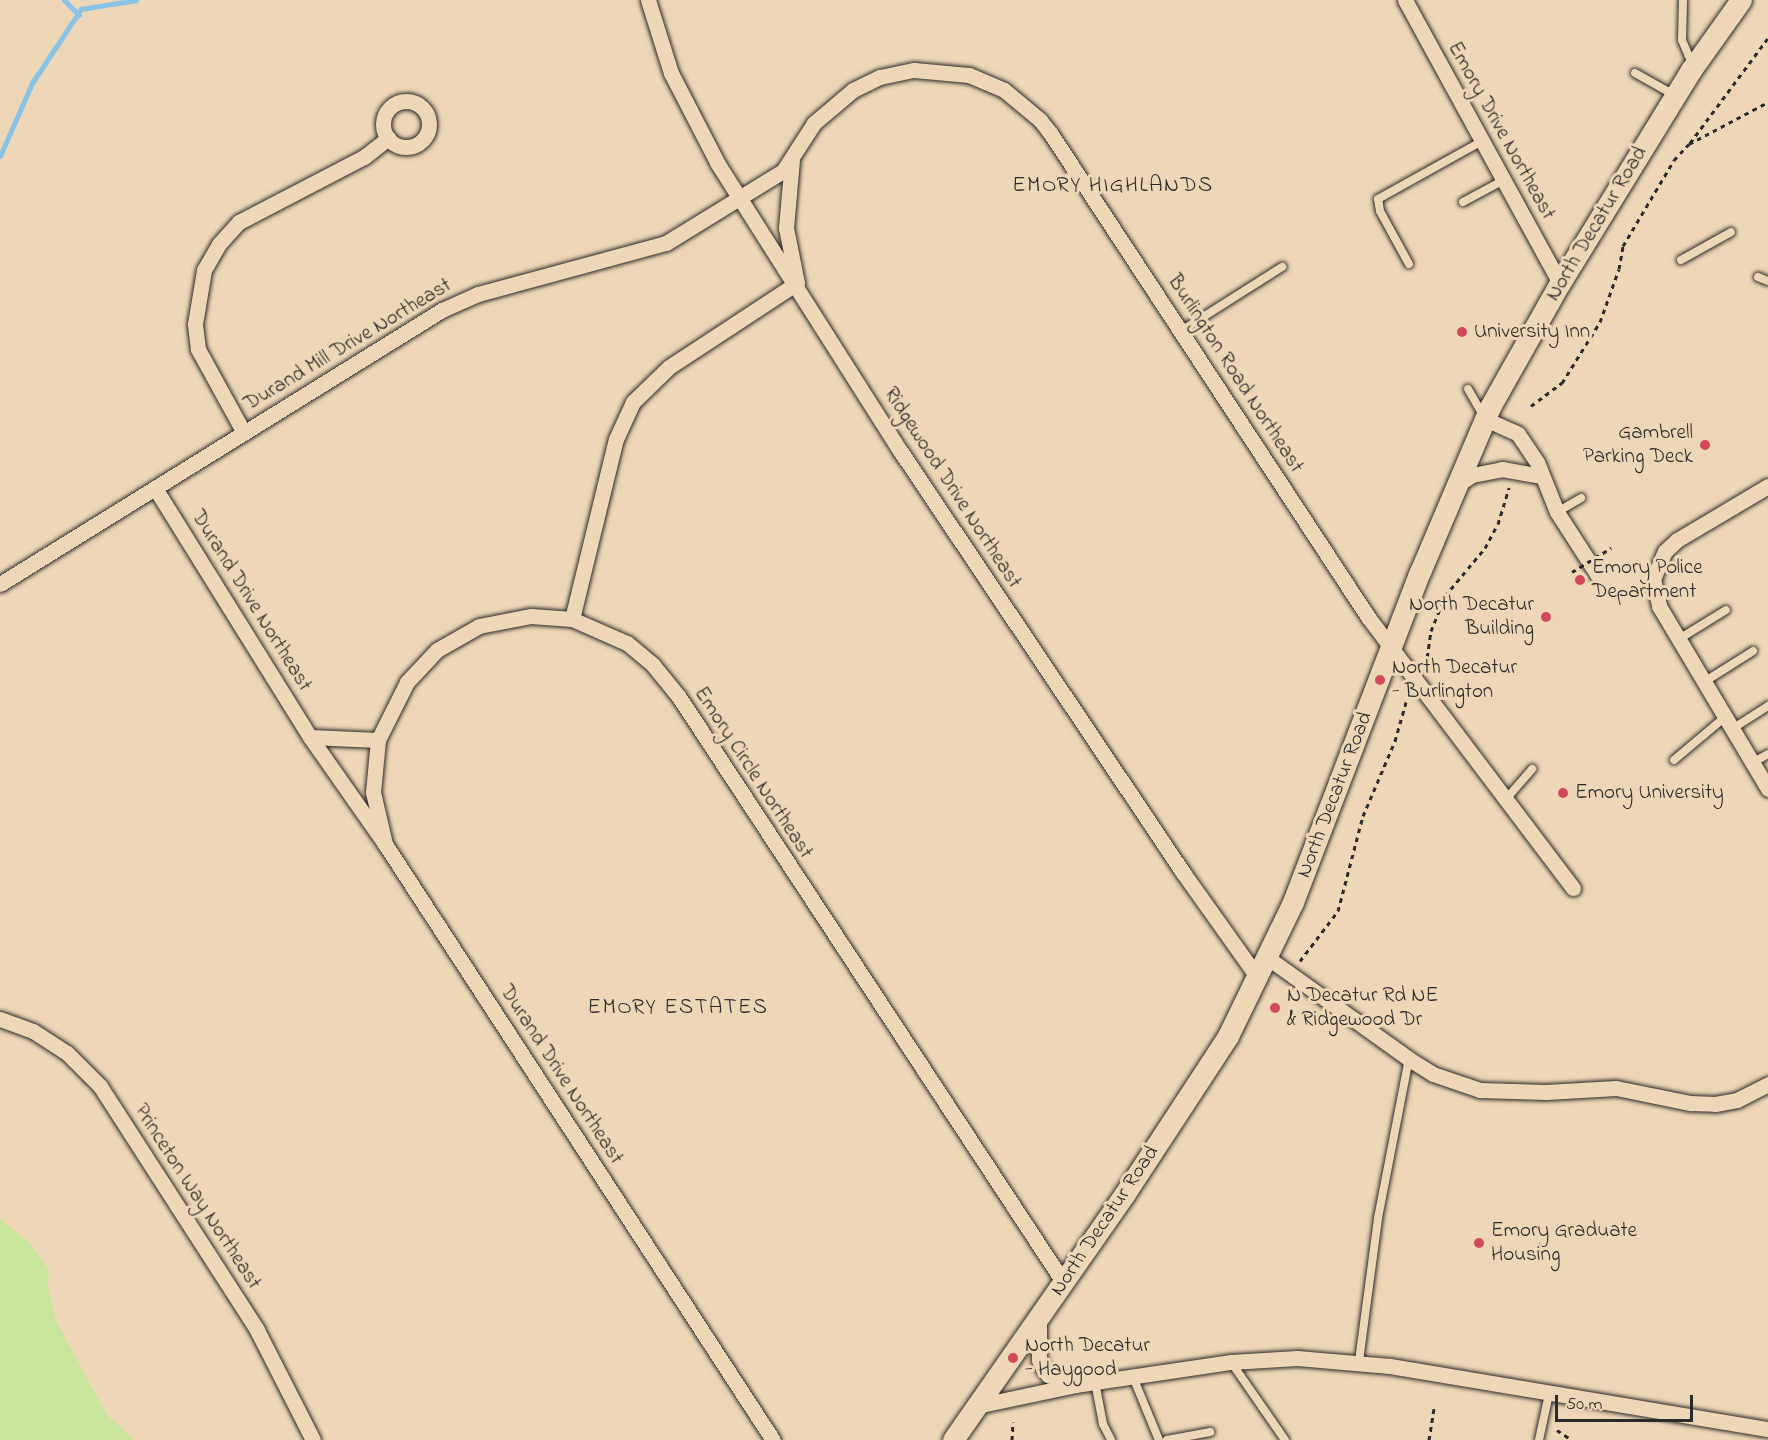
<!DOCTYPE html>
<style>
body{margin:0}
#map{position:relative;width:1768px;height:1440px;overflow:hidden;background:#eed7b7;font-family:"Indie Flower",sans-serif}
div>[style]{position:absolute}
.green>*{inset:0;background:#c9e59c}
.stream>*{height:5px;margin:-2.5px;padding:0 2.5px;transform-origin:2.5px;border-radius:2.5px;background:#89c3e8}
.path>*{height:3px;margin-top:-1.5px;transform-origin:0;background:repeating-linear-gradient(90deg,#2b2b2b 0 4.5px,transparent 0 9px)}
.roads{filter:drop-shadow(0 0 2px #2b2b2b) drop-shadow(0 0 2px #2b2b2b)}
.lane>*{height:8px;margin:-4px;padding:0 4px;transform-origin:4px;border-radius:4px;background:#eed7b7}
.street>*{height:15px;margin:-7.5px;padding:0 7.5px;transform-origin:7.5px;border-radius:7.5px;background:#eed7b7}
.street>.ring{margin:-7.5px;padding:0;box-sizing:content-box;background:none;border:15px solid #eed7b7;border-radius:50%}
.secondary>*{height:21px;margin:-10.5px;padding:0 10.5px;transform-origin:10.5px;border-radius:10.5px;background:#eed7b7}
.path-bridge>*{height:3px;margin-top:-1.5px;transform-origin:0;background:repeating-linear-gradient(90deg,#2b2b2b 0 4.5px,transparent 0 9px)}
.dots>*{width:16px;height:16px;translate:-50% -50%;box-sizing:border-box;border:3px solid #eed7b7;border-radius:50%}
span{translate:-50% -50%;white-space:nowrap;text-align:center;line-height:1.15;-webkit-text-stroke:6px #eed7b7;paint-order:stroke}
.street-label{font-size:21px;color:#2b2b2b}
.poi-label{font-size:21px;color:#2b2b2b}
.left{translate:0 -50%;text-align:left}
.right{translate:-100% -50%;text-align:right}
.neighbourhood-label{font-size:22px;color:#2b2b2b;letter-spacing:1.5px}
.scale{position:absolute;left:1555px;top:1395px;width:138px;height:27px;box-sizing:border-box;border:3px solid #2b2b2b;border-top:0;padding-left:8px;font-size:18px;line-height:21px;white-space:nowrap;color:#2b2b2b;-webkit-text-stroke:4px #eed7b7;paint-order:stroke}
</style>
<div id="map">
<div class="green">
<i style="clip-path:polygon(0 1219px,29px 1242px,49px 1270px,48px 1287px,56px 1321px,107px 1415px,134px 1440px,0 1440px)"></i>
</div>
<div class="stream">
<i style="left:64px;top:0;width:21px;rotate:45deg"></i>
<i style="left:0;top:156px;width:80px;rotate:-66.3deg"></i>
<i style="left:32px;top:83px;width:89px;rotate:-56.5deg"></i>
<i style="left:81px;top:9px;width:56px;rotate:-9.3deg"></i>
</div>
<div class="path">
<i style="left:1690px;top:143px;width:131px;rotate:-53.4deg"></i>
<i style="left:1531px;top:406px;width:39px;rotate:-37deg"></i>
<i style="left:1562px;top:383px;width:72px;rotate:-58.1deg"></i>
<i style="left:1600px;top:322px;width:56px;rotate:-70.3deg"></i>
<i style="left:1619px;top:269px;width:23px;rotate:-80deg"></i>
<i style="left:1623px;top:246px;width:100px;rotate:-59.3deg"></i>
<i style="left:1674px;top:160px;width:22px;rotate:-47deg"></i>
<i style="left:1689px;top:144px;width:89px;rotate:-28deg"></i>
<i style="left:1426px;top:666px;width:35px;rotate:-82deg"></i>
<i style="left:1431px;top:631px;width:38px;rotate:-68deg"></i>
<i style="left:1445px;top:596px;width:62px;rotate:-50.2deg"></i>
<i style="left:1485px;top:548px;width:27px;rotate:-62deg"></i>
<i style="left:1498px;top:524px;width:38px;rotate:-73deg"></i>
<i style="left:1300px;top:961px;width:63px;rotate:-52.8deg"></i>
<i style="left:1338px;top:911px;width:98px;rotate:-75.3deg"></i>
<i style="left:1363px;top:816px;width:82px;rotate:-66.9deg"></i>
<i style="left:1395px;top:741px;width:48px;rotate:-74.2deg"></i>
<i style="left:1557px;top:1430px;width:18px;rotate:34deg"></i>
<i style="left:1012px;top:1440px;width:18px;rotate:-87deg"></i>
<i style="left:1429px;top:1440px;width:36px;rotate:-81deg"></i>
</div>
<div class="roads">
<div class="lane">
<i style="left:1683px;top:0;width:40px;rotate:91.4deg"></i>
<i style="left:1682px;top:40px;width:25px;rotate:67deg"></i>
<i style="left:1635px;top:73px;width:45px;rotate:29.4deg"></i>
<i style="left:1463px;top:202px;width:47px;rotate:-28.2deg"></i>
<i style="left:1681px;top:260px;width:57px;rotate:-29.2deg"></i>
<i style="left:1409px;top:264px;width:60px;rotate:-118.7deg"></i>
<i style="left:1380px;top:211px;width:12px;rotate:-99deg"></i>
<i style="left:1378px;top:199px;width:119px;rotate:-29.1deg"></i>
<i style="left:1758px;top:277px;width:11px;rotate:22deg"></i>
<i style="left:1181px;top:331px;width:120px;rotate:-32.4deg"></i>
<i style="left:1468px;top:389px;width:30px;rotate:60deg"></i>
<i style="left:1557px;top:512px;width:28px;rotate:-30deg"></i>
<i style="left:1679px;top:639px;width:55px;rotate:-31.7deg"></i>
<i style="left:1704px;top:682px;width:58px;rotate:-32.3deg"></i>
<i style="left:1732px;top:729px;width:43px;rotate:-32.6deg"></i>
<i style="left:1674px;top:760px;width:67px;rotate:-40.1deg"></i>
<i style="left:1752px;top:763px;width:18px;rotate:-29deg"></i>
<i style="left:1506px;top:799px;width:40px;rotate:-49deg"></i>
<i style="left:1359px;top:1361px;width:144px;rotate:-82.4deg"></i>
<i style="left:1378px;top:1218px;width:162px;rotate:-79deg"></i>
<i style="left:1231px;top:1362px;width:95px;rotate:55.3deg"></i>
<i style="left:1133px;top:1377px;width:68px;rotate:67.6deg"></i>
<i style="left:1095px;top:1382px;width:43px;rotate:79.2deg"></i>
<i style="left:1103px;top:1424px;width:18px;rotate:63deg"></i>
<i style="left:1167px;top:1440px;width:44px;rotate:-10.5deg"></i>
<i style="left:1539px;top:1440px;width:47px;rotate:-77.7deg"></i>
</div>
<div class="street">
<i style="left:648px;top:0;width:77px;rotate:72.5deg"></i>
<i style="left:671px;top:73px;width:102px;rotate:62.7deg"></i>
<i style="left:718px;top:164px;width:341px;rotate:57.6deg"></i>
<i style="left:901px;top:452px;width:508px;rotate:56.15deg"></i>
<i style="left:1184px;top:874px;width:128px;rotate:54.6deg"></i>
<i style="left:1405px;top:0;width:323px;rotate:61.3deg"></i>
<i class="ring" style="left:383px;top:101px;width:31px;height:31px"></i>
<i style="left:1485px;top:419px;width:36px;rotate:24deg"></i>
<i style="left:1518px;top:434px;width:34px;rotate:56deg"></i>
<i style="left:1537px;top:462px;width:54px;rotate:68.2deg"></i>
<i style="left:1557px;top:512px;width:74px;rotate:57.2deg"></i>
<i style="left:1597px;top:574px;width:13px;rotate:32deg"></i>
<i style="left:1608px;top:581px;width:45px;rotate:-2.5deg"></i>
<i style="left:243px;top:431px;width:94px;rotate:-118.8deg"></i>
<i style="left:198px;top:349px;width:25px;rotate:-97deg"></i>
<i style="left:195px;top:324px;width:55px;rotate:-80.5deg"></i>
<i style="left:204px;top:270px;width:30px;rotate:-60deg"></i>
<i style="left:219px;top:244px;width:30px;rotate:-48deg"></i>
<i style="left:239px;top:222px;width:141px;rotate:-27.5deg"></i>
<i style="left:364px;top:157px;width:31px;rotate:-38deg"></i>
<i style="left:1457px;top:485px;width:18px;rotate:-34deg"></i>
<i style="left:1472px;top:475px;width:31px;rotate:-11deg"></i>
<i style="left:1502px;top:469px;width:39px;rotate:10deg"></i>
<i style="left:1768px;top:486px;width:106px;rotate:149.3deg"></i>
<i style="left:1677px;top:540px;width:16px;rotate:137deg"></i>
<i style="left:1665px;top:551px;width:30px;rotate:113deg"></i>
<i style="left:1653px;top:579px;width:28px;rotate:77deg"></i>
<i style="left:1659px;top:606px;width:213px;rotate:59.2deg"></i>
<i style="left:155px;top:488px;width:293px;rotate:58.1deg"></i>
<i style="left:310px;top:737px;width:131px;rotate:55deg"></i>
<i style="left:385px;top:844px;width:711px;rotate:56.94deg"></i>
<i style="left:0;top:584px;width:520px;rotate:-31.8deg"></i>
<i style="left:442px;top:310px;width:39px;rotate:-24deg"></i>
<i style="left:478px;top:294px;width:195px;rotate:-15.2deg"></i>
<i style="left:666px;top:243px;width:137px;rotate:-31.6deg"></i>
<i style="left:783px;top:171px;width:57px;rotate:-57.1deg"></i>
<i style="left:814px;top:123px;width:51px;rotate:-40.2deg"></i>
<i style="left:853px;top:90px;width:30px;rotate:-26deg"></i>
<i style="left:880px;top:77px;width:35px;rotate:-12deg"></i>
<i style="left:914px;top:70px;width:55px;rotate:5.2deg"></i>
<i style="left:969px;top:75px;width:38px;rotate:23deg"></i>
<i style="left:1004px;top:90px;width:47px;rotate:39.8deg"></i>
<i style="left:1040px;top:120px;width:18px;rotate:52deg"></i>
<i style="left:1051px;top:134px;width:578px;rotate:56.72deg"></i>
<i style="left:1368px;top:617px;width:340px;rotate:52.9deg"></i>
<i style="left:572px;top:619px;width:185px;rotate:-76.3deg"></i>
<i style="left:616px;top:439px;width:41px;rotate:-65.3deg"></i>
<i style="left:633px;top:402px;width:50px;rotate:-44.2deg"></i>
<i style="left:669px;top:367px;width:153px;rotate:-33.3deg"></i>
<i style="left:797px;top:283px;width:56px;rotate:-101.3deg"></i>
<i style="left:786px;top:228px;width:68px;rotate:-85deg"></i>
<i style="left:310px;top:737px;width:68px;rotate:2.5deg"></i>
<i style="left:385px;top:844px;width:53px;rotate:-103deg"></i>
<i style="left:373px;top:792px;width:52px;rotate:-84.5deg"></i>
<i style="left:378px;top:740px;width:65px;rotate:-63.4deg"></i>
<i style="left:407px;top:682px;width:44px;rotate:-46.8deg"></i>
<i style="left:437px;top:650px;width:48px;rotate:-29.7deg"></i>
<i style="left:479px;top:626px;width:53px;rotate:-10.9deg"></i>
<i style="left:531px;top:616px;width:41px;rotate:4.2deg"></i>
<i style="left:572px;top:619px;width:60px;rotate:23.6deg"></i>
<i style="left:627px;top:643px;width:34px;rotate:40deg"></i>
<i style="left:653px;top:665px;width:41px;rotate:50.9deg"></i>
<i style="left:679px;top:697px;width:701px;rotate:56.7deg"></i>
<i style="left:1268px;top:958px;width:173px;rotate:35.6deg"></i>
<i style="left:1409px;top:1059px;width:28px;rotate:32deg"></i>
<i style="left:1433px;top:1074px;width:50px;rotate:18.8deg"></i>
<i style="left:1480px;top:1090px;width:66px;rotate:1.7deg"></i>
<i style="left:1546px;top:1092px;width:70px;rotate:-3.3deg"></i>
<i style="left:1616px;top:1088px;width:76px;rotate:11.5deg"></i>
<i style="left:1690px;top:1103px;width:25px;rotate:2deg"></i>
<i style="left:1715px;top:1104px;width:22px;rotate:-10deg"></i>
<i style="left:1737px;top:1100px;width:35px;rotate:-27deg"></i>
<i style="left:0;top:1019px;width:35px;rotate:20deg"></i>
<i style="left:33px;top:1031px;width:40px;rotate:32.9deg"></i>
<i style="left:67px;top:1053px;width:47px;rotate:45deg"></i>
<i style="left:100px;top:1086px;width:290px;rotate:57.2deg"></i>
<i style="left:257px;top:1330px;width:123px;rotate:63deg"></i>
<i style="left:1039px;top:1319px;width:41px;rotate:90deg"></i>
<i style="left:1039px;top:1360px;width:9px;rotate:63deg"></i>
<i style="left:1043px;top:1368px;width:9px;rotate:54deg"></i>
<i style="left:1048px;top:1375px;width:29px;rotate:20deg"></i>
<i style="left:981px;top:1405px;width:96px;rotate:-12deg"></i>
<i style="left:1075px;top:1385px;width:158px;rotate:-8.4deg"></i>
<i style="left:1231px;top:1362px;width:66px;rotate:-3.5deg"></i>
<i style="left:1297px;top:1358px;width:93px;rotate:4.9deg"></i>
<i style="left:1390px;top:1366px;width:383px;rotate:9.5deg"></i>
</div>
<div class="secondary">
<i style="left:953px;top:1440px;width:299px;rotate:-55.1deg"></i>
<i style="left:1124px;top:1195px;width:190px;rotate:-56.8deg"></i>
<i style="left:1228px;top:1036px;width:149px;rotate:-64.1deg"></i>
<i style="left:1293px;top:902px;width:354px;rotate:-69deg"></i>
<i style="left:1420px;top:572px;width:179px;rotate:-67deg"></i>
<i style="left:1490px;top:407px;width:142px;rotate:-60.6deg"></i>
<i style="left:1560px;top:283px;width:250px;rotate:-58.4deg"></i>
<i style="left:1691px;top:70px;width:86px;rotate:-54.5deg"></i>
</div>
</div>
<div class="path-bridge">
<i style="left:1572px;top:572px;width:46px;rotate:-31.6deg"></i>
</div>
<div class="dots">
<i style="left:1462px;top:332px;background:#d1495b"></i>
<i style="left:1705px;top:445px;background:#d1495b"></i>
<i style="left:1580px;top:580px;background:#d1495b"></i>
<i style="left:1546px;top:617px;background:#d1495b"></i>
<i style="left:1380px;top:680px;background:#d1495b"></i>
<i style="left:1563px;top:793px;background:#d1495b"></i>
<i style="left:1275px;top:1008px;background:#d1495b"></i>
<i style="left:1479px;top:1243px;background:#d1495b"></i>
<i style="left:1013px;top:1358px;background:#d1495b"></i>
</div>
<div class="street-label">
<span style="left:1501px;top:131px;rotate:61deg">Emory Drive Northeast</span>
<span style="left:1597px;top:224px;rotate:-59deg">North Decatur Road</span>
<span style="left:348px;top:345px;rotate:-31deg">Durand Mill Drive Northeast</span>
<span style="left:1235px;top:374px;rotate:57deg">Burlington Road Northeast</span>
<span style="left:952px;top:488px;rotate:57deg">Ridgewood Drive Northeast</span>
<span style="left:251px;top:601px;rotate:58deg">Durand Drive Northeast</span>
<span style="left:753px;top:773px;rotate:57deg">Emory Circle Northeast</span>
<span style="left:1335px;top:795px;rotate:-69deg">North Decatur Road</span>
<span style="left:561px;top:1075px;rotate:57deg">Durand Drive Northeast</span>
<span style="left:197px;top:1197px;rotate:57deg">Princeton Way Northeast</span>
<span style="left:1105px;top:1221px;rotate:-56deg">North Decatur Road</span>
</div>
<div class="poi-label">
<span class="left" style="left:1474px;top:332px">University Inn</span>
<span class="right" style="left:1693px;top:445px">Gambrell<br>Parking Deck</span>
<span class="left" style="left:1592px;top:580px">Emory Police<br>Department</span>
<span class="right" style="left:1534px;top:617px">North Decatur<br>Building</span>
<span class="left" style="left:1392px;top:680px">North Decatur<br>- Burlington</span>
<span class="left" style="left:1575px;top:793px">Emory University</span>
<span class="left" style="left:1287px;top:1008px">N Decatur Rd NE<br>&amp; Ridgewood Dr</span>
<span class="left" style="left:1491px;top:1243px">Emory Graduate<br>Housing</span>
<span class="left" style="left:1025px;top:1358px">North Decatur<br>- Haygood</span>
</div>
<div class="neighbourhood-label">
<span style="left:1113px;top:187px">EMORY HIGHLANDS</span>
<span style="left:678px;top:1009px">EMORY ESTATES</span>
</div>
<div class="scale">50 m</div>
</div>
